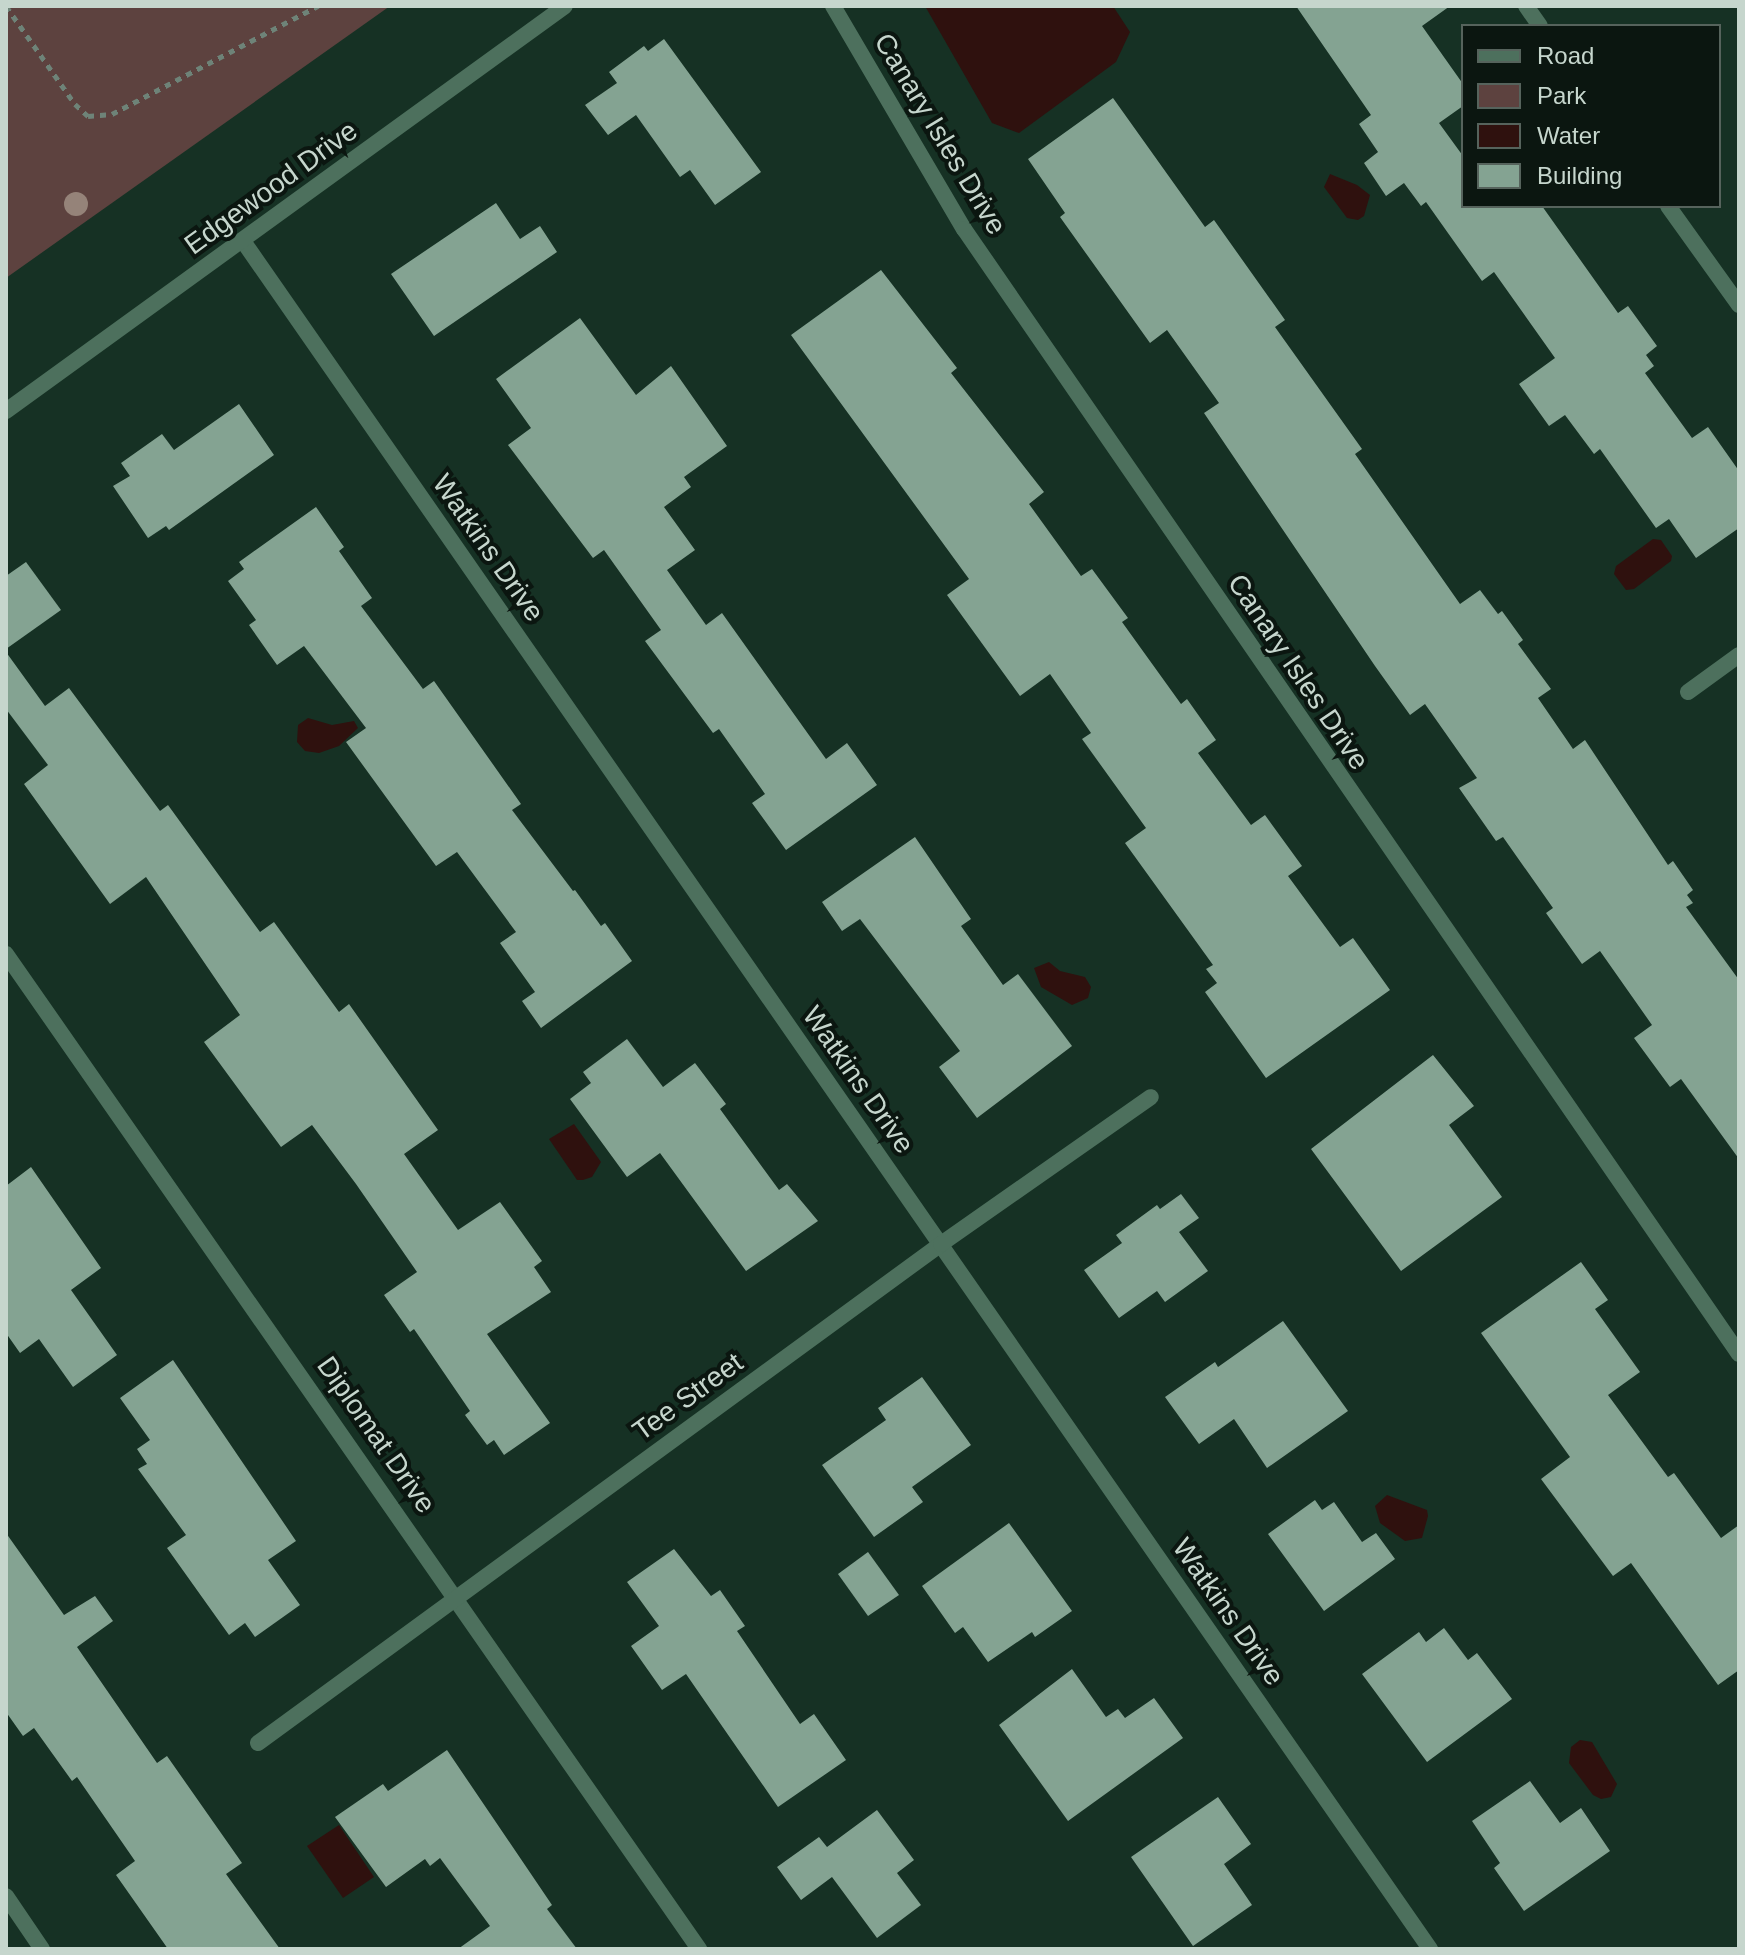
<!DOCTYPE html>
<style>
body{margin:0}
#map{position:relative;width:1745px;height:1955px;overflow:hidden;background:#163124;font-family:Helvetica,sans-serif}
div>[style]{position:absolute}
.green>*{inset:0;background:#5d423f}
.water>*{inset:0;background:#2f110e}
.building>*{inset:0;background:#84a392}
.path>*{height:5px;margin-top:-2.5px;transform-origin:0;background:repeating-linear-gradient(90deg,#6e8378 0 6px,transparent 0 12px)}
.service>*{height:16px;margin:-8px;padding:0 8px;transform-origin:8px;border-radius:8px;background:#4d705d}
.minor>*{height:16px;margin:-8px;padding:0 8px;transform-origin:8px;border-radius:8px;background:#4d705d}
.tertiary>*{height:16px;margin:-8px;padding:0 8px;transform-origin:8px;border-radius:8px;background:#4d705d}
.trees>*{width:24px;height:24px;margin:-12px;border-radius:50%;background:#958379}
span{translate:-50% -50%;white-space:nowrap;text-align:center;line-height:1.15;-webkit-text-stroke:8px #0b1610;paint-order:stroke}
.street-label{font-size:28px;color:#c6d6cd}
.frame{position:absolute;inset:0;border:8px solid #c6d6cd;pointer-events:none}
.legend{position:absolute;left:1461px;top:24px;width:260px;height:184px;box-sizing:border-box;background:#0b1610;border:2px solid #56635c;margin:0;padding:10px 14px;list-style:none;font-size:24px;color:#c6d6cd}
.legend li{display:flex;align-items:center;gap:16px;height:40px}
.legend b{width:40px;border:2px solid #56635c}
</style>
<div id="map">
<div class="green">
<i style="clip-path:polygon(6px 6px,390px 6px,6px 278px)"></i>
</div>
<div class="water">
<i style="clip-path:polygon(925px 6px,1113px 6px,1130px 32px,1116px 62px,1019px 133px,992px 123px)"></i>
<i style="clip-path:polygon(1330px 174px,1357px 185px,1370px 195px,1364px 216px,1358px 220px,1347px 218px,1324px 187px)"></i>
<i style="clip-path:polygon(1653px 539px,1661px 540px,1672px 556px,1671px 561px,1634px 589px,1626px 590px,1614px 574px,1616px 566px)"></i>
<i style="clip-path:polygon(308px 718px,332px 725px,354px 721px,358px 728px,339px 746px,319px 753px,305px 751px,297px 742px,298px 725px)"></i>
<i style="clip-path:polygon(1049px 962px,1060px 971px,1085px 977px,1091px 987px,1088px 998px,1072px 1005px,1041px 987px,1034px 968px)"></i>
<i style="clip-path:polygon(574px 1124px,601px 1162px,592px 1177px,583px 1180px,577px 1180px,549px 1139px)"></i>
<i style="clip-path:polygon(1387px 1495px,1427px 1510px,1428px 1516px,1422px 1538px,1405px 1541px,1380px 1523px,1375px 1506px)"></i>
<i style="clip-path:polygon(1580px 1740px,1592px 1742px,1617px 1784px,1611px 1797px,1601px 1799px,1593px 1795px,1569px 1763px,1571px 1747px)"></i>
<i style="clip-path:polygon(339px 1825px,374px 1877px,343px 1898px,307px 1846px)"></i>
</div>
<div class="building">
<i style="clip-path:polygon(1296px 6px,1450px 6px,1422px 26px,1463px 84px,1463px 106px,1439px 123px,1463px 156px,1463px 206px,1542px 206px,1618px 313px,1628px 306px,1657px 346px,1646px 355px,1654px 366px,1645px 373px,1692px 438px,1708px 427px,1739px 471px,1739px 528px,1696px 558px,1669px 519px,1656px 528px,1600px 449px,1594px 454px,1565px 415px,1549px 426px,1519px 384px,1555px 358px,1494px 272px,1482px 281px,1426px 202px,1421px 206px,1404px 183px,1386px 196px,1364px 163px,1378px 152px,1359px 124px,1371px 115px)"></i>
<i style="clip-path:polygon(664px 39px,761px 172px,715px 205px,690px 170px,680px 177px,636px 115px,608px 135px,585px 105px,617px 83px,609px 72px,644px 46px,648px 51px)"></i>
<i style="clip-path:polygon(1113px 98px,1205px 227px,1214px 220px,1285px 320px,1275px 327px,1362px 449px,1355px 454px,1460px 604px,1480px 590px,1498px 614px,1502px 611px,1523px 640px,1518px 644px,1551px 689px,1538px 698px,1573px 749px,1585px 740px,1668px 865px,1673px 861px,1693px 890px,1687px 895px,1693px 903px,1686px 907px,1739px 980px,1739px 1159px,1681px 1079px,1670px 1087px,1634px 1038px,1652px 1025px,1600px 951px,1582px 964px,1546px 913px,1553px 908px,1503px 837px,1496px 841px,1459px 788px,1477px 778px,1425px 704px,1410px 715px,1375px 666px,1204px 413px,1219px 403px,1167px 330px,1150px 343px,1060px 217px,1065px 213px,1028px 159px)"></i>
<i style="clip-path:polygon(496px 203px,520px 239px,540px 226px,557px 252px,434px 336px,391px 274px)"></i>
<i style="clip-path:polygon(881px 270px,957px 368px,951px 373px,1044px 492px,1029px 504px,1081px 576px,1092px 569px,1128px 618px,1122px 622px,1181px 704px,1187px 699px,1216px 740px,1198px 753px,1251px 825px,1265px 815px,1302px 866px,1288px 876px,1340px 947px,1353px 938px,1390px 990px,1266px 1078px,1205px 992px,1217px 983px,1206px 969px,1213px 965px,1125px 843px,1146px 828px,1082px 739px,1091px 733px,1050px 674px,1020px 696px,947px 595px,969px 579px,791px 335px)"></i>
<i style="clip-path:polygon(580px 318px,636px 395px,671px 366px,727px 446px,684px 477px,691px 487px,664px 507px,695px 550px,667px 570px,706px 625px,722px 613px,826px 759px,847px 743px,877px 785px,786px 850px,752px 803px,765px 794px,719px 729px,713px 733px,645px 641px,661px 630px,604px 550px,593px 558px,508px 445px,531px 428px,496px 379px)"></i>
<i style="clip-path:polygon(239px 404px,274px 455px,169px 530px,166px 526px,148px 538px,113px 486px,130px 476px,121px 463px,162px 434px,174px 450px)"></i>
<i style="clip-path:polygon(316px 507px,344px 547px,339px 551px,372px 598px,361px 606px,423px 689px,434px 681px,521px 804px,512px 810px,573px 891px,575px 890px,601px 926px,605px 923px,632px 961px,541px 1028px,522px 1001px,535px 992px,500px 943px,516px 932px,457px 852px,436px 866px,346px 742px,366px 728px,304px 646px,277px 665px,249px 625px,256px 620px,228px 581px,244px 569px,239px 562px)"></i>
<i style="clip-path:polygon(26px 562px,61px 610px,6px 649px,6px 576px)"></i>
<i style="clip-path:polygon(6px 652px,45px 706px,69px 688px,160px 811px,168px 805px,260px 932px,274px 922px,339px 1012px,349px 1004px,438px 1130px,404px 1154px,458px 1230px,500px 1202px,542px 1261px,534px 1267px,551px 1292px,487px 1334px,550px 1423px,504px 1455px,494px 1440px,487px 1445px,465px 1415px,470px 1411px,414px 1329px,410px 1332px,384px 1295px,417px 1272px,356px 1184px,312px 1125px,281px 1147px,204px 1042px,240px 1015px,146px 877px,110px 904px,24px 784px,48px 765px,6px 709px)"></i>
<i style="clip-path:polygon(915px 837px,971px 919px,961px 926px,1003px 985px,1018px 974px,1072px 1046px,977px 1118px,939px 1067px,960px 1051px,860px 919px,842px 931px,822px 902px)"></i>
<i style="clip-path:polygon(627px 1039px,663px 1087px,695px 1063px,726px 1104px,720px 1109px,779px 1190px,787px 1184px,818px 1221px,746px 1271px,660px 1153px,627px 1177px,570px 1099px,591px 1083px,583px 1072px)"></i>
<i style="clip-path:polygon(1433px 1055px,1474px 1106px,1449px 1125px,1502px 1197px,1401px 1271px,1311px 1149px)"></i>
<i style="clip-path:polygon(31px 1167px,101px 1268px,71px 1290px,117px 1355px,73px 1387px,39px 1339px,20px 1353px,6px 1333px,6px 1186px)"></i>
<i style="clip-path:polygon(1181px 1194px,1199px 1218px,1179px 1232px,1208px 1271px,1165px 1302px,1157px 1291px,1119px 1318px,1084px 1270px,1122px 1243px,1116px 1235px,1157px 1205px,1160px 1209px)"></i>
<i style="clip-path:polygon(1581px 1262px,1608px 1300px,1595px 1309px,1640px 1372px,1608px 1395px,1668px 1477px,1674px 1473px,1721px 1538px,1739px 1525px,1739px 1670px,1718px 1685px,1631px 1563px,1613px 1576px,1541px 1479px,1570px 1457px,1481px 1333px)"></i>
<i style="clip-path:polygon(1283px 1321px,1348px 1411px,1267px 1468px,1234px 1419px,1199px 1444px,1165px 1397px,1215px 1362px,1218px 1367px)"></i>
<i style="clip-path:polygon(173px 1360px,296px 1541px,268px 1560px,300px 1605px,255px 1637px,245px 1623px,229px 1635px,167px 1548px,186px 1535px,138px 1469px,147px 1464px,137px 1449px,150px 1440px,120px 1398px)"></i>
<i style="clip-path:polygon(922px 1377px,971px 1445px,912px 1487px,923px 1502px,874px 1537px,822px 1465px,886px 1420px,878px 1408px)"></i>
<i style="clip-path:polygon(1315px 1500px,1322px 1510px,1334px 1502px,1362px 1542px,1376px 1533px,1395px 1559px,1324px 1611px,1268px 1534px)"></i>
<i style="clip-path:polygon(1009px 1523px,1072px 1611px,1035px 1637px,1032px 1632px,988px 1662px,963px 1627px,955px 1633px,922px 1586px)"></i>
<i style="clip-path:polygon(6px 1533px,64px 1615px,95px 1596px,113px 1621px,77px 1647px,157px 1763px,167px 1756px,242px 1863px,226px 1874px,280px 1949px,168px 1949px,116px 1875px,135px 1861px,77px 1777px,72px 1781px,34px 1728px,23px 1736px,6px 1712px)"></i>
<i style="clip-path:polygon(674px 1549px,711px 1596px,720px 1590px,745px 1626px,737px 1631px,800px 1724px,814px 1714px,846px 1760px,778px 1807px,686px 1674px,662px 1690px,631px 1646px,659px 1626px,627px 1582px)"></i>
<i style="clip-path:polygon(868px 1552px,899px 1595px,868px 1616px,838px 1574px)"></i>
<i style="clip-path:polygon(1444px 1628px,1468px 1660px,1477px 1653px,1512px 1699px,1427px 1762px,1362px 1674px,1419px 1632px,1426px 1642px)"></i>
<i style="clip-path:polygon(1072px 1669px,1106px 1717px,1118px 1709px,1125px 1718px,1154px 1698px,1183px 1738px,1068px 1821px,999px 1725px)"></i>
<i style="clip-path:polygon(447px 1750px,552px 1905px,547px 1909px,577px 1949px,458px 1949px,490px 1926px,440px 1858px,430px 1866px,425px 1859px,386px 1887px,335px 1817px,383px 1784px,388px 1791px)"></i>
<i style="clip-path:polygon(1530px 1781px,1560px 1823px,1581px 1808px,1610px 1851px,1524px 1911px,1494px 1868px,1500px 1863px,1472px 1821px)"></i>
<i style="clip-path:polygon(1218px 1797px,1251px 1844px,1224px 1864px,1252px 1905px,1193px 1946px,1131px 1857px)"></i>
<i style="clip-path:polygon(877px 1810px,914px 1860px,897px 1873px,921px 1905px,877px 1938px,832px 1877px,801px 1900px,777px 1867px,819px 1837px,827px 1847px)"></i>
</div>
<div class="path">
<i style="left:6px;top:6px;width:120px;rotate:54.9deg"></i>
<i style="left:75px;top:104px;width:18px;rotate:43deg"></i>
<i style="left:88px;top:116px;width:24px;rotate:-5deg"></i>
<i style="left:112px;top:114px;width:233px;rotate:-27.7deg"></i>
</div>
<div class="service">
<i style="left:833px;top:6px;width:259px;rotate:59.6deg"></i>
<i style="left:964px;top:229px;width:1366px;rotate:55.44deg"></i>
</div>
<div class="minor">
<i style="left:1526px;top:6px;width:24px;rotate:55deg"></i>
<i style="left:1668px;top:206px;width:122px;rotate:54.4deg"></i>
<i style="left:243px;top:241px;width:2080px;rotate:55.2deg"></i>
<i style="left:1688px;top:692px;width:63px;rotate:-36deg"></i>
<i style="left:6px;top:954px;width:1213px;rotate:55.14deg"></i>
<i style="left:258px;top:1743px;width:846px;rotate:-36.15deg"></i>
<i style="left:941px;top:1244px;width:256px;rotate:-35deg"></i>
<i style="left:6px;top:1896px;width:64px;rotate:55.8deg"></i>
</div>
<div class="tertiary">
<i style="left:6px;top:411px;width:690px;rotate:-35.92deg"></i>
</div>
<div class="trees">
<i style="left:76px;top:204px"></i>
</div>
<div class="street-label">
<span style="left:940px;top:134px;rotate:59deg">Canary Isles Drive</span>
<span style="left:271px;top:188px;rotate:-36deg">Edgewood Drive</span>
<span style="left:488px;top:548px;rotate:55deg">Watkins Drive</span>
<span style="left:1298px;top:672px;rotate:56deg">Canary Isles Drive</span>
<span style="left:858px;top:1080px;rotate:55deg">Watkins Drive</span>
<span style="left:688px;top:1397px;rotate:-36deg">Tee Street</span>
<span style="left:376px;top:1435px;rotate:55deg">Diplomat Drive</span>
<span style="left:1228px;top:1612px;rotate:55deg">Watkins Drive</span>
</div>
<div class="frame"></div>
<ul class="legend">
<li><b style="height:10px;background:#4d705d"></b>Road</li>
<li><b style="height:22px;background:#5d423f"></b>Park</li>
<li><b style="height:22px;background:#2f110e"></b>Water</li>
<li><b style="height:22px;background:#84a392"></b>Building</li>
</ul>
</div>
